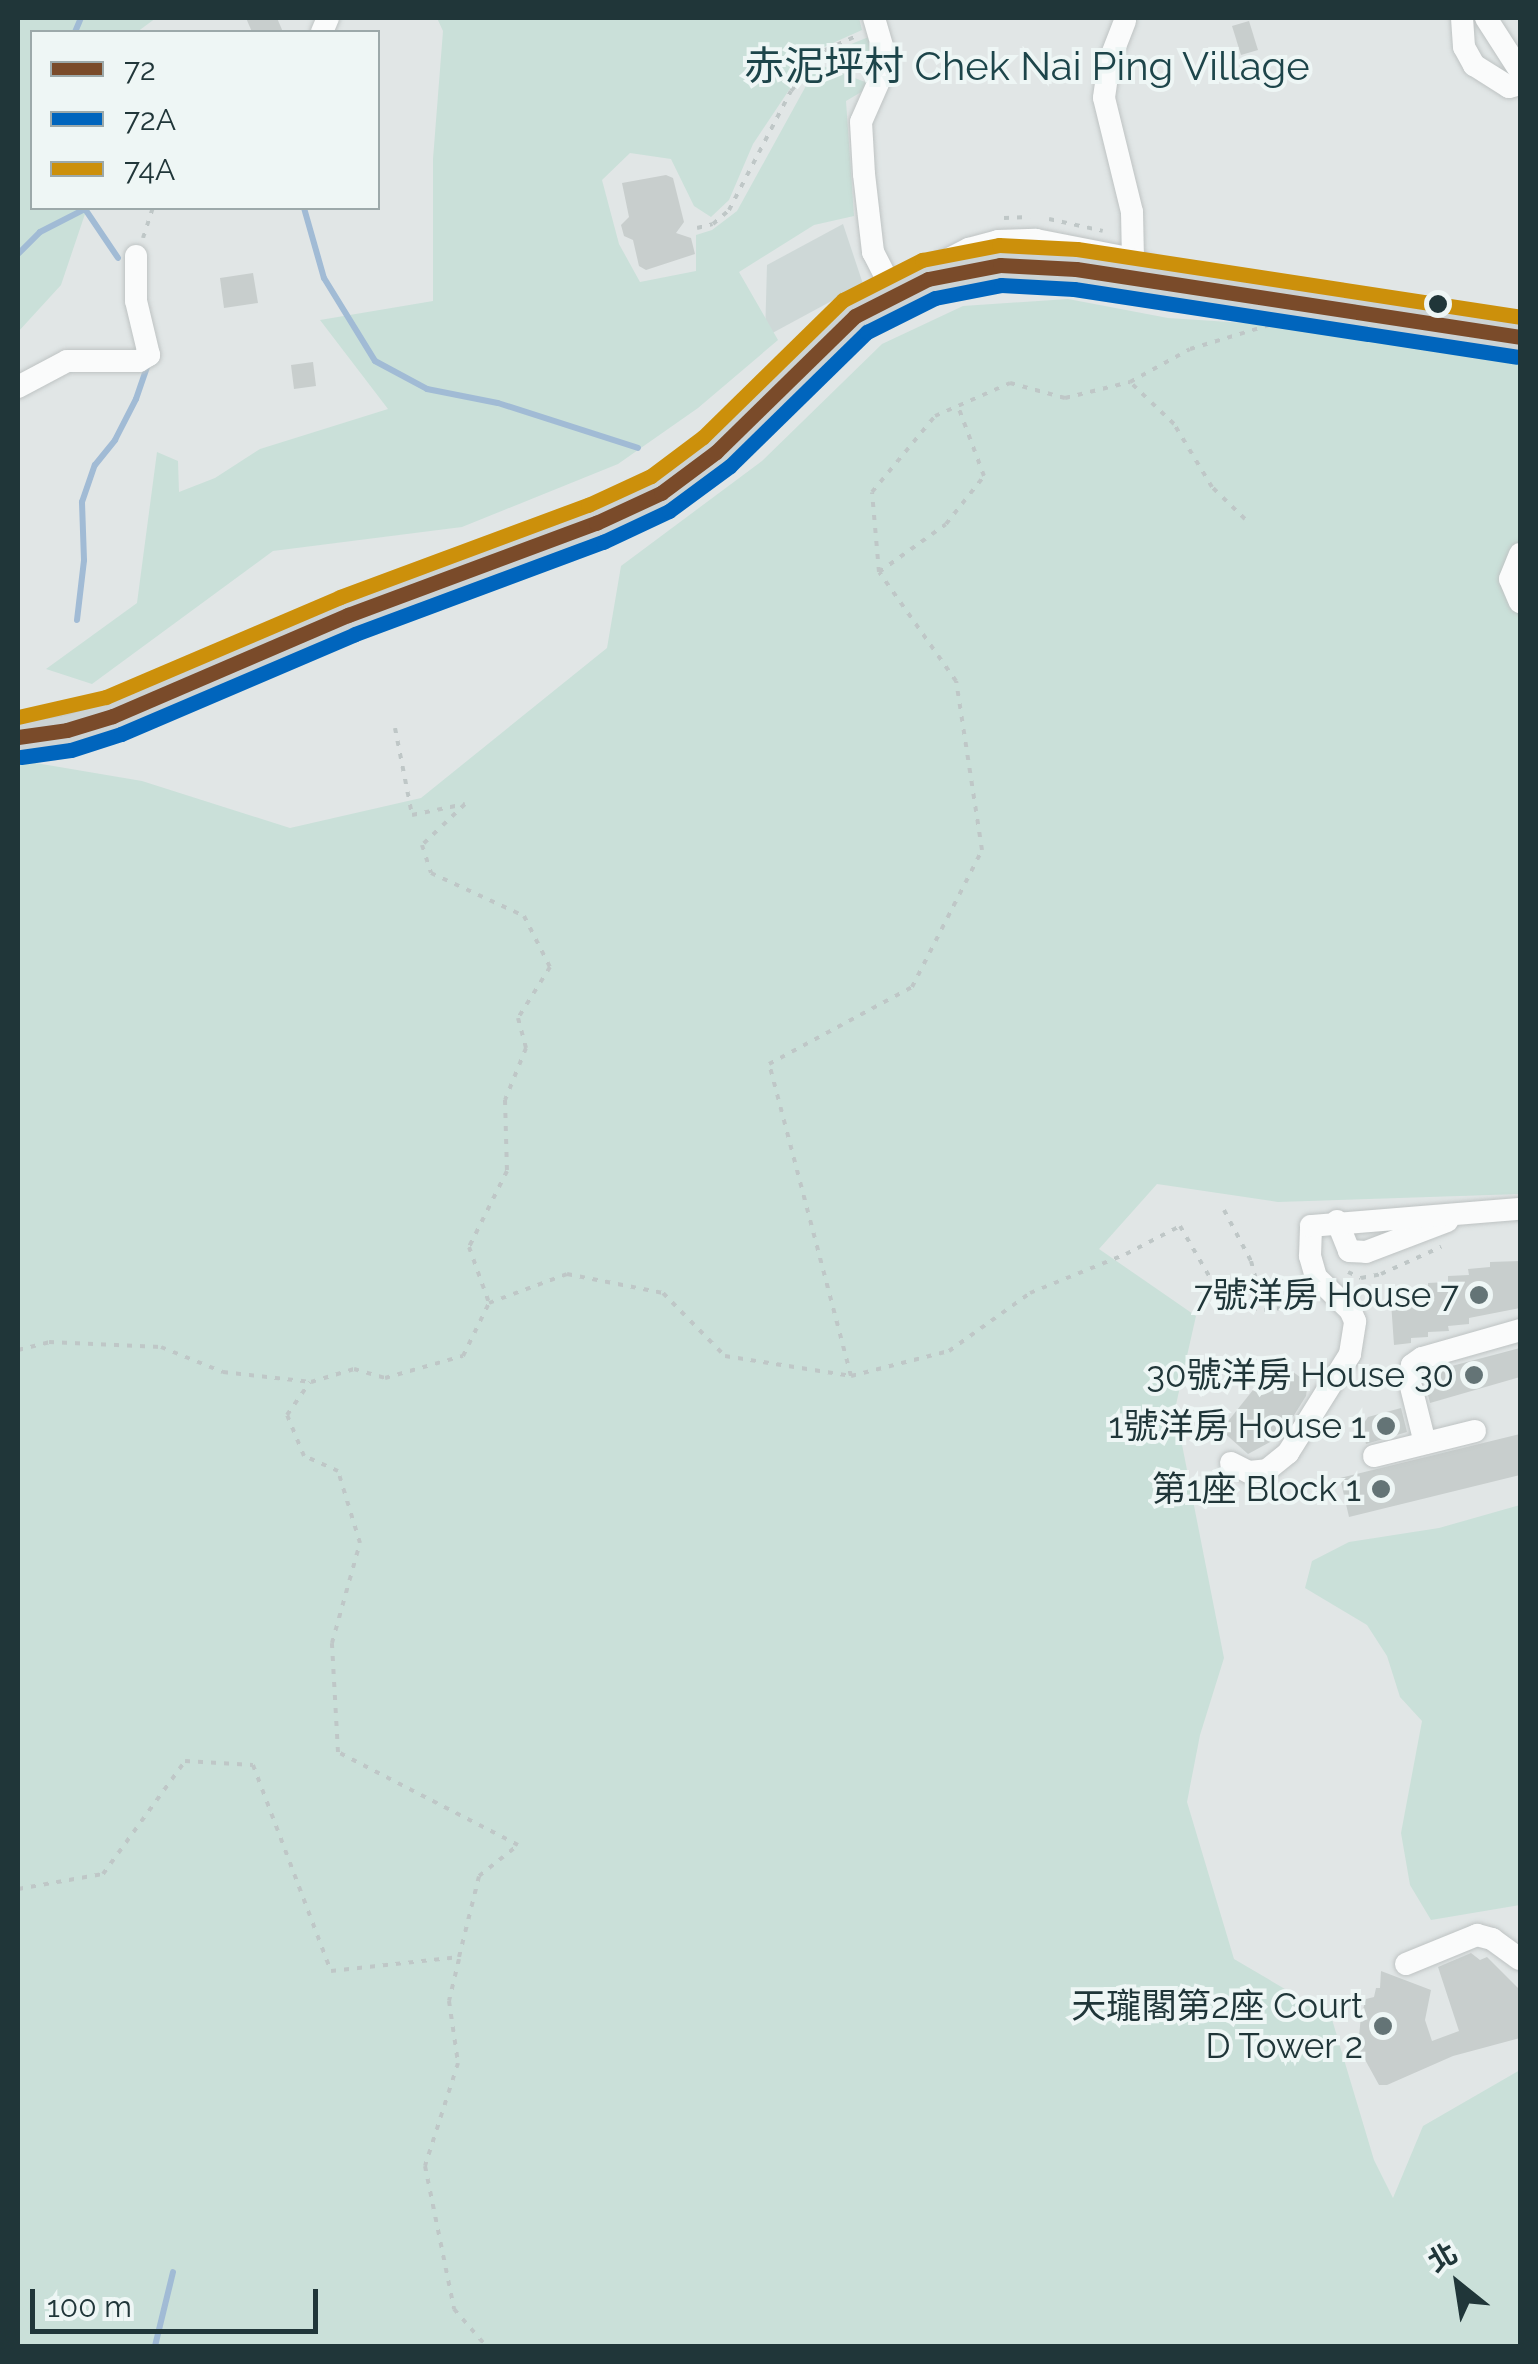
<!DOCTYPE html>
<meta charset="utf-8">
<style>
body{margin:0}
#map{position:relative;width:1538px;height:2364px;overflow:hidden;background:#e1e6e6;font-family:Raleway,"Noto Sans TC",sans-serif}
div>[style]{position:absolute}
.built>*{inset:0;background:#ced8d7}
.green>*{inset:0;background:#cae0d9}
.stream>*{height:6px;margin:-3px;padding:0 3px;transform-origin:3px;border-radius:3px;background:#a1bbd5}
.building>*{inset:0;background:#c8cecd}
.path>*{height:4px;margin-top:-2px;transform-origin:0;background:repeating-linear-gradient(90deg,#bfc7c7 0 5px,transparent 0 13px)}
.roads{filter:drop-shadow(0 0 2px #bec3c3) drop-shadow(0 0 2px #bec3c3)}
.minor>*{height:22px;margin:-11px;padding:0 11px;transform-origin:11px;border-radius:11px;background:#fafbfb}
.major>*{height:28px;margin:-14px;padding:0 14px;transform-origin:14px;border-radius:14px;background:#ccd3d4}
.bus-1>*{height:15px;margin:-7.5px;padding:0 7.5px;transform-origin:7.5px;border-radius:7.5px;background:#7a4b2a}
.bus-2>*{height:15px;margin:-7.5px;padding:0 7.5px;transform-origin:7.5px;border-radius:7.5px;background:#0065bd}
.bus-3>*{height:15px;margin:-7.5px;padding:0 7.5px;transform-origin:7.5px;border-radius:7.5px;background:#cc900b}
.dots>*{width:28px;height:28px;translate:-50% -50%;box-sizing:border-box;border:5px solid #eef6f5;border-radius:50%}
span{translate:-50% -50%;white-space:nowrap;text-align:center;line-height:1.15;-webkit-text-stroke:8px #eef6f5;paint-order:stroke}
.poi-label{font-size:35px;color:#203639}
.right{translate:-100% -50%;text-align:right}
.quarter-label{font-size:40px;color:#1d454a}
.frame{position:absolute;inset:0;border:20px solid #203639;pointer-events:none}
.legend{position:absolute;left:30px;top:30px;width:350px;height:180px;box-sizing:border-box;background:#eef6f5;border:2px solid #9ca9aa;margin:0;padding:12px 18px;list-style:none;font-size:30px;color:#203639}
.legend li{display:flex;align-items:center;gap:20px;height:50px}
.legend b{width:50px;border:2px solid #9ca9aa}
.north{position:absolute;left:1408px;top:2234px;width:100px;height:100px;-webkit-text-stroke:8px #eef6f5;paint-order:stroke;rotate:330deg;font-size:28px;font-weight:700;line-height:40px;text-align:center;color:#203639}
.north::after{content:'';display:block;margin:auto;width:35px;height:45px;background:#203639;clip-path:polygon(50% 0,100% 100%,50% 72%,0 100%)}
.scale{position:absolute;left:30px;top:2289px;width:288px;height:45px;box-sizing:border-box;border:5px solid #203639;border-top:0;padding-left:12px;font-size:30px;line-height:35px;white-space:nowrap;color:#203639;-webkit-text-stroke:8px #eef6f5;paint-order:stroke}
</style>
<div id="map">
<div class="built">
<i style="clip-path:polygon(843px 224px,863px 284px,765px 337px,767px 265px)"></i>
</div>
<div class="green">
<i style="clip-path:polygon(18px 18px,156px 18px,137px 32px,32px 32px,32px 208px,87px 208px,61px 285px,18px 332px)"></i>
<i style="clip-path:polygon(437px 18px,859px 18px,862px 30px,815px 51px,753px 144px,729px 200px,711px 217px,694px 206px,671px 159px,630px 153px,602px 180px,619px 244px,640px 282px,696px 271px,696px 235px,712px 230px,737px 211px,818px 64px,873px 85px,846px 101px,854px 216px,814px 225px,739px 272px,778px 340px,698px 408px,618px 464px,462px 527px,273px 551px,92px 684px,46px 669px,137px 603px,157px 452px,178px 461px,179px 492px,215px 478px,260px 449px,388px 409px,320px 320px,433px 301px,433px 159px,443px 31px)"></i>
<i style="clip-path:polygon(871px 36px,879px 63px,839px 63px,834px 51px)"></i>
<i style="clip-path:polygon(1068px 299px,1168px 318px,1411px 334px,1520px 353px,1520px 1194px,1278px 1202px,1157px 1184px,1099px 1249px,1196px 1316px,1175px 1409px,1224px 1658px,1200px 1735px,1187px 1802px,1234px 1959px,1331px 2016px,1374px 2160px,1393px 2198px,1423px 2126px,1520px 2070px,1520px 2346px,18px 2346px,18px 760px,142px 781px,290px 828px,421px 798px,607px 648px,621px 566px,762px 461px,882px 344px,963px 306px)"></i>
<i style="clip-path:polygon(1520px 1505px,1520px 1905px,1431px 1920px,1410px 1885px,1401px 1833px,1422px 1721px,1400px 1697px,1387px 1656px,1367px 1625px,1305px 1588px,1312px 1561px,1349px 1542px,1439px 1528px)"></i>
</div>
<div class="stream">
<i style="left:75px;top:32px;width:15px;rotate:-67deg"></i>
<i style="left:304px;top:208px;width:73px;rotate:74.1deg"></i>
<i style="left:324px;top:278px;width:97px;rotate:58.4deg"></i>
<i style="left:375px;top:361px;width:59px;rotate:28.3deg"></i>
<i style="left:427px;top:389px;width:72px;rotate:11.2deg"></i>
<i style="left:498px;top:403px;width:147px;rotate:17.8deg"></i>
<i style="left:85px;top:209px;width:59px;rotate:56deg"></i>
<i style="left:18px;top:254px;width:31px;rotate:-45deg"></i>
<i style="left:40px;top:232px;width:53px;rotate:-27.1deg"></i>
<i style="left:77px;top:620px;width:60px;rotate:-83.3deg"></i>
<i style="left:84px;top:560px;width:58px;rotate:-92deg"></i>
<i style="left:82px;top:502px;width:39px;rotate:-71deg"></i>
<i style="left:95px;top:465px;width:32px;rotate:-51deg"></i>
<i style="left:115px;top:440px;width:46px;rotate:-62.9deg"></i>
<i style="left:136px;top:399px;width:37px;rotate:-71deg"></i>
<i style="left:155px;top:2346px;width:76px;rotate:-76.3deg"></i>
</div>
<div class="building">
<i style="clip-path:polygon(246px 18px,277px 18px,283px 32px,252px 32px)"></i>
<i style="clip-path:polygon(1249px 21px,1258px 50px,1241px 55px,1232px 26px)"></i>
<i style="clip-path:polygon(666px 175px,673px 178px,684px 222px,676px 233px,691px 238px,695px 254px,646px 270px,639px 266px,633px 240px,624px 236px,621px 225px,629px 217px,622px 183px)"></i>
<i style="clip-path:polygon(253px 273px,258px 303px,224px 308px,220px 278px)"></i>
<i style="clip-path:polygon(313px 362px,316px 386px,294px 389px,291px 365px)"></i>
<i style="clip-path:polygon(1520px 1261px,1520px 1308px,1469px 1318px,1469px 1324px,1448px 1326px,1449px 1331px,1428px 1332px,1428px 1337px,1411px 1338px,1411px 1343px,1394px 1345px,1391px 1302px,1397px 1302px,1397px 1296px,1428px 1288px,1428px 1283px,1448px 1282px,1448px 1276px,1469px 1275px,1468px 1269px,1490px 1267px,1490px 1262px)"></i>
<i style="clip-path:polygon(1520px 1348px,1520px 1377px,1430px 1403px,1424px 1379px,1429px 1372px)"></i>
<i style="clip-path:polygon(1277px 1360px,1308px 1383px,1306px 1396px,1281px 1436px,1248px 1454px,1221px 1430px)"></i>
<i style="clip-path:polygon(1401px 1408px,1407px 1432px,1366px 1444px,1362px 1426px,1368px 1417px)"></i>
<i style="clip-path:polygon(1520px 1434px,1520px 1475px,1349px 1517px,1340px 1478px)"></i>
<i style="clip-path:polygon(1471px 1953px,1480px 1960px,1487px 1957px,1520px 1990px,1520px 2038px,1453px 2056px,1387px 2085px,1379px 2085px,1358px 2047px,1361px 2016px,1366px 1999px,1374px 1997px,1376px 1988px,1380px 1988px,1381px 1971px,1431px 1990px,1425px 2020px,1432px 2041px,1459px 2031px,1438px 1967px)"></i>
</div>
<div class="path">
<i style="left:1004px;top:218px;width:26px;rotate:-2deg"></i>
<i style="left:1049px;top:219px;width:55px;rotate:12.5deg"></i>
<i style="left:697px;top:228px;width:16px;rotate:-14deg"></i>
<i style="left:713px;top:224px;width:21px;rotate:-41deg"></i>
<i style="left:729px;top:210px;width:134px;rotate:-62.5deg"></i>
<i style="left:791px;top:91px;width:53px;rotate:-50.3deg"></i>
<i style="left:825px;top:50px;width:35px;rotate:-24deg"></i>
<i style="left:143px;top:238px;width:32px;rotate:-72deg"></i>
<i style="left:1245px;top:519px;width:46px;rotate:-135.9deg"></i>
<i style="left:1212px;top:487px;width:74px;rotate:-121.1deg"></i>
<i style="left:1174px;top:424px;width:61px;rotate:-136.3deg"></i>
<i style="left:1130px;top:382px;width:68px;rotate:-28.8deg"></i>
<i style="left:1190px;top:349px;width:90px;rotate:-16.8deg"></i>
<i style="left:879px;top:572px;width:82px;rotate:-35.6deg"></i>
<i style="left:946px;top:524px;width:61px;rotate:-51.6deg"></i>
<i style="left:984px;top:476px;width:72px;rotate:-110.5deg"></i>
<i style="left:395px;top:728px;width:89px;rotate:78.9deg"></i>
<i style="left:412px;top:815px;width:54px;rotate:-11.7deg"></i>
<i style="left:465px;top:804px;width:59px;rotate:136.4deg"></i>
<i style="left:422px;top:845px;width:29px;rotate:72deg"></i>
<i style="left:431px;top:873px;width:102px;rotate:24.8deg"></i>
<i style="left:524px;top:916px;width:57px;rotate:63deg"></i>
<i style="left:550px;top:967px;width:60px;rotate:122.1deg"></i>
<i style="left:518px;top:1018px;width:31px;rotate:75deg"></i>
<i style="left:526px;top:1048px;width:56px;rotate:112deg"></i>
<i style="left:505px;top:1100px;width:71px;rotate:88.4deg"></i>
<i style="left:507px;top:1171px;width:85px;rotate:116.6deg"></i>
<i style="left:469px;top:1247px;width:59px;rotate:70.3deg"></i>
<i style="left:1224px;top:1210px;width:58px;rotate:62.1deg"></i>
<i style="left:1251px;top:1261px;width:51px;rotate:75.1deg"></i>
<i style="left:1348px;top:1272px;width:14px;rotate:25deg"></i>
<i style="left:1361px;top:1278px;width:20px;rotate:-11deg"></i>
<i style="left:1381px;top:1274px;width:66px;rotate:-24.2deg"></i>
<i style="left:18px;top:1350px;width:32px;rotate:-14deg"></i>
<i style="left:49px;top:1342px;width:112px;rotate:2.6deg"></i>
<i style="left:161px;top:1347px;width:67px;rotate:22deg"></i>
<i style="left:223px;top:1372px;width:89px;rotate:6.5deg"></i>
<i style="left:311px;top:1382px;width:45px;rotate:-16.8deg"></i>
<i style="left:354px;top:1369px;width:32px;rotate:16deg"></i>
<i style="left:385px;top:1378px;width:81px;rotate:-15.8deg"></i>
<i style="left:463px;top:1356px;width:59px;rotate:-63.9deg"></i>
<i style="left:489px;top:1303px;width:83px;rotate:-20.4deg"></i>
<i style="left:567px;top:1274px;width:98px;rotate:11.2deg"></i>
<i style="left:663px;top:1293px;width:88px;rotate:45.5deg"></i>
<i style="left:725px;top:1356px;width:128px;rotate:9deg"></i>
<i style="left:851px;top:1376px;width:323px;rotate:-104.7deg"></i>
<i style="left:769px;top:1064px;width:162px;rotate:-28.3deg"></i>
<i style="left:912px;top:987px;width:154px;rotate:-62.9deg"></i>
<i style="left:982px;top:850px;width:171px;rotate:-98.7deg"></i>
<i style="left:956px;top:681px;width:133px;rotate:-125.2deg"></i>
<i style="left:879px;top:572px;width:80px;rotate:-95deg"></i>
<i style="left:872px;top:492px;width:99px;rotate:-50.3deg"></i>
<i style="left:935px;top:416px;width:82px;rotate:-23.7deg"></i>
<i style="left:1010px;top:383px;width:57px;rotate:15.3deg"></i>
<i style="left:1065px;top:398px;width:67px;rotate:-13.8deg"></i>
<i style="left:851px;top:1376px;width:101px;rotate:-14.3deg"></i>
<i style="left:949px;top:1351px;width:100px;rotate:-35.6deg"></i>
<i style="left:1030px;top:1293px;width:104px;rotate:-22.1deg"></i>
<i style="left:1126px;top:1254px;width:61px;rotate:-27.4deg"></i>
<i style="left:1180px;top:1226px;width:91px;rotate:59.8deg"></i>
<i style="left:1226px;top:1305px;width:38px;rotate:7deg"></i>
<i style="left:1264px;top:1310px;width:45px;rotate:-6.3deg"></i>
<i style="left:1309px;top:1305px;width:4px;rotate:-90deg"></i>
<i style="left:18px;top:1889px;width:86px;rotate:-10deg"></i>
<i style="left:103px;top:1874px;width:140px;rotate:-54deg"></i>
<i style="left:185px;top:1761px;width:68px;rotate:3.4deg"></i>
<i style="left:253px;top:1765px;width:220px;rotate:69.3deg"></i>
<i style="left:331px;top:1971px;width:129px;rotate:-6.2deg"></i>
<i style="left:459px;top:1957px;width:83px;rotate:-76.1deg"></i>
<i style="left:479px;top:1876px;width:50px;rotate:-38.5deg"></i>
<i style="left:518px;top:1845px;width:203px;rotate:-152.7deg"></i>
<i style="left:338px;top:1752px;width:109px;rotate:-93.2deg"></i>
<i style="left:332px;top:1643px;width:104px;rotate:-74.4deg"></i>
<i style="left:360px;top:1543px;width:75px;rotate:-107deg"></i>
<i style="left:338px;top:1471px;width:37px;rotate:-156deg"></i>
<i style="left:304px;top:1456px;width:44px;rotate:-112.5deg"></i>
<i style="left:287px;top:1415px;width:40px;rotate:-55.1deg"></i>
<i style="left:459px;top:1959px;width:43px;rotate:103.4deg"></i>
<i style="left:449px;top:2001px;width:63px;rotate:81.7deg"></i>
<i style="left:458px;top:2063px;width:108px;rotate:107.8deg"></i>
<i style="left:425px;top:2166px;width:146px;rotate:78.5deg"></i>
<i style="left:454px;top:2309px;width:49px;rotate:49.1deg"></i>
</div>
<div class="roads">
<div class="minor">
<i style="left:874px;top:18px;width:47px;rotate:73.9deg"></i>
<i style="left:887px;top:63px;width:64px;rotate:113.8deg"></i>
<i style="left:861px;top:122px;width:52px;rotate:86.7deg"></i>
<i style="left:864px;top:174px;width:79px;rotate:83.4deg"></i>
<i style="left:873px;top:252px;width:46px;rotate:62.9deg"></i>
<i style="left:1462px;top:18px;width:29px;rotate:86deg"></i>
<i style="left:1464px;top:47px;width:21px;rotate:61deg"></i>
<i style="left:1474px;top:65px;width:41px;rotate:32.2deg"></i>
<i style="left:1509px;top:87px;width:11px;rotate:-15deg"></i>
<i style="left:1486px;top:18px;width:63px;rotate:57.3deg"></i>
<i style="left:1125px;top:21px;width:44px;rotate:111.3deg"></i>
<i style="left:1109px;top:62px;width:36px;rotate:98deg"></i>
<i style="left:1104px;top:98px;width:117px;rotate:76.2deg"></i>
<i style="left:1132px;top:212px;width:47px;rotate:88.8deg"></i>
<i style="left:322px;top:32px;width:15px;rotate:-67deg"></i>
<i style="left:928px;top:279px;width:23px;rotate:-49deg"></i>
<i style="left:943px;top:262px;width:29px;rotate:-27deg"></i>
<i style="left:969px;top:249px;width:30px;rotate:-15deg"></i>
<i style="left:998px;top:241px;width:38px;rotate:-2deg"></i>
<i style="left:1036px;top:240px;width:99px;rotate:11.1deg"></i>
<i style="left:1133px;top:259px;width:43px;rotate:27.8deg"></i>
<i style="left:18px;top:387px;width:55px;rotate:-28deg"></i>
<i style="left:67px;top:361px;width:72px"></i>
<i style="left:139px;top:361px;width:12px;rotate:-31deg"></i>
<i style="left:149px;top:355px;width:56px;rotate:-103.5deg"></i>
<i style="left:136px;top:301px;width:45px;rotate:-90deg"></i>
<i style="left:1520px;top:554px;width:27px;rotate:112deg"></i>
<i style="left:1510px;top:579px;width:25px;rotate:67deg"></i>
<i style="left:1337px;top:1221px;width:32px;rotate:68deg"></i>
<i style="left:1349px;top:1251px;width:17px;rotate:3deg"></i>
<i style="left:1366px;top:1252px;width:87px;rotate:-20.9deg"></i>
<i style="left:1425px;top:1443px;width:66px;rotate:-104deg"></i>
<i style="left:1409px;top:1379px;width:14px;rotate:-78deg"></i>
<i style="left:1412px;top:1365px;width:12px;rotate:-35deg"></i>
<i style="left:1422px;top:1358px;width:102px;rotate:-15.9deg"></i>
<i style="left:1374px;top:1456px;width:104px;rotate:-13.9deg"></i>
<i style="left:1231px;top:1463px;width:20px;rotate:27deg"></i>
<i style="left:1249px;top:1472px;width:18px;rotate:-6deg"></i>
<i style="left:1267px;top:1470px;width:27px;rotate:-39deg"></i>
<i style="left:1288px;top:1453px;width:117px;rotate:-57.9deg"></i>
<i style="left:1350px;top:1354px;width:33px;rotate:-81deg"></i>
<i style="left:1355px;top:1321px;width:12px;rotate:-114deg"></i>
<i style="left:1350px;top:1310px;width:47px;rotate:-135.9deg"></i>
<i style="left:1316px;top:1277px;width:22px;rotate:-106deg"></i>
<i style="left:1310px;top:1256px;width:30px;rotate:-88deg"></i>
<i style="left:1311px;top:1226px;width:210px;rotate:-4.7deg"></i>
<i style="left:1406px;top:1964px;width:77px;rotate:-22.2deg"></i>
<i style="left:1477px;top:1935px;width:16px;rotate:15deg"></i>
<i style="left:1492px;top:1939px;width:34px;rotate:36deg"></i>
</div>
<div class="major">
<i style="left:18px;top:737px;width:49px;rotate:-8.1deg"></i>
<i style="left:67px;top:730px;width:48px;rotate:-16.9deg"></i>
<i style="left:113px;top:716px;width:256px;rotate:-23.3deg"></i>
<i style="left:348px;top:615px;width:265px;rotate:-20.4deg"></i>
<i style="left:596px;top:523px;width:72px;rotate:-24.8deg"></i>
<i style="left:661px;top:493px;width:69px;rotate:-36.7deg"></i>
<i style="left:716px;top:452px;width:194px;rotate:-44.4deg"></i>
<i style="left:855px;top:316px;width:82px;rotate:-26.9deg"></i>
<i style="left:928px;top:279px;width:73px;rotate:-11deg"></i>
<i style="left:1000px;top:265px;width:76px;rotate:3deg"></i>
<i style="left:1076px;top:269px;width:449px;rotate:8.7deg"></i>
</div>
</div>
<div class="bus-1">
<i style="left:18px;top:737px;width:49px;rotate:-8.1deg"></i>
<i style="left:67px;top:730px;width:48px;rotate:-16.9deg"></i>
<i style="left:113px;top:716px;width:256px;rotate:-23.3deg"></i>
<i style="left:348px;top:615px;width:265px;rotate:-20.4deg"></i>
<i style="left:596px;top:523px;width:72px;rotate:-24.8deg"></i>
<i style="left:661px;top:493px;width:69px;rotate:-36.7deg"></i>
<i style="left:716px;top:452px;width:194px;rotate:-44.4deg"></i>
<i style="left:855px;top:316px;width:82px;rotate:-26.9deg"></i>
<i style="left:928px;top:279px;width:73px;rotate:-11deg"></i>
<i style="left:1000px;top:265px;width:76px;rotate:3deg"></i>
<i style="left:1076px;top:269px;width:449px;rotate:8.7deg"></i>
</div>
<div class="bus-2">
<i style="left:21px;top:757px;width:50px;rotate:-8deg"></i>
<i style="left:71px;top:750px;width:52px;rotate:-17.7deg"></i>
<i style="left:121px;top:734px;width:254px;rotate:-23.1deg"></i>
<i style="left:355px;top:634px;width:265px;rotate:-20.4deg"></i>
<i style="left:603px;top:542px;width:73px;rotate:-25.2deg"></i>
<i style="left:669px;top:511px;width:76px;rotate:-36.4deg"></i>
<i style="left:730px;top:466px;width:192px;rotate:-44.4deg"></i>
<i style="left:867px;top:332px;width:76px;rotate:-26.6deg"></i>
<i style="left:935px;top:298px;width:67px;rotate:-11.1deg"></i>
<i style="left:1001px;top:285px;width:73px;rotate:3.1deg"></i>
<i style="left:1074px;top:289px;width:448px;rotate:8.7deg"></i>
</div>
<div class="bus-3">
<i style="left:18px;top:717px;width:90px;rotate:-12.8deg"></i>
<i style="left:106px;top:697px;width:254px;rotate:-23.1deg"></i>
<i style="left:340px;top:597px;width:265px;rotate:-20.4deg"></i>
<i style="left:588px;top:505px;width:69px;rotate:-24.7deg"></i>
<i style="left:651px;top:476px;width:65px;rotate:-36.9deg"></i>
<i style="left:703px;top:437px;width:196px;rotate:-44.4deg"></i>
<i style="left:843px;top:300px;width:89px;rotate:-26.9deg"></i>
<i style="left:922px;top:260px;width:78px;rotate:-11deg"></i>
<i style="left:999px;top:245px;width:78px;rotate:2.9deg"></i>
<i style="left:1077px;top:249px;width:448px;rotate:8.7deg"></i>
</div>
<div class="dots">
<i style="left:1438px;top:304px;background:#203639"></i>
<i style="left:1479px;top:1295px;background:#647476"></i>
<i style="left:1474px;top:1375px;background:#647476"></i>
<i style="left:1386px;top:1426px;background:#647476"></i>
<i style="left:1381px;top:1489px;background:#647476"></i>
<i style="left:1383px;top:2026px;background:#647476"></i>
</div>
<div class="poi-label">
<span class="right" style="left:1459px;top:1295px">7號洋房 House 7</span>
<span class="right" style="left:1454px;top:1375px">30號洋房 House 30</span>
<span class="right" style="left:1366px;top:1426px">1號洋房 House 1</span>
<span class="right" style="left:1361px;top:1489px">第1座 Block 1</span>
<span class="right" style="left:1363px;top:2026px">天瓏閣第2座 Court<br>D Tower 2</span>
</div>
<div class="quarter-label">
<span style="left:1027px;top:66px">赤泥坪村 Chek Nai Ping Village</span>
</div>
<div class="frame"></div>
<ul class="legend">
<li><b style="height:12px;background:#7a4b2a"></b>72</li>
<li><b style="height:12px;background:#0065bd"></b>72A</li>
<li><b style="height:12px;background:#cc900b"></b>74A</li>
</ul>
<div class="north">北</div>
<div class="scale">100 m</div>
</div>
